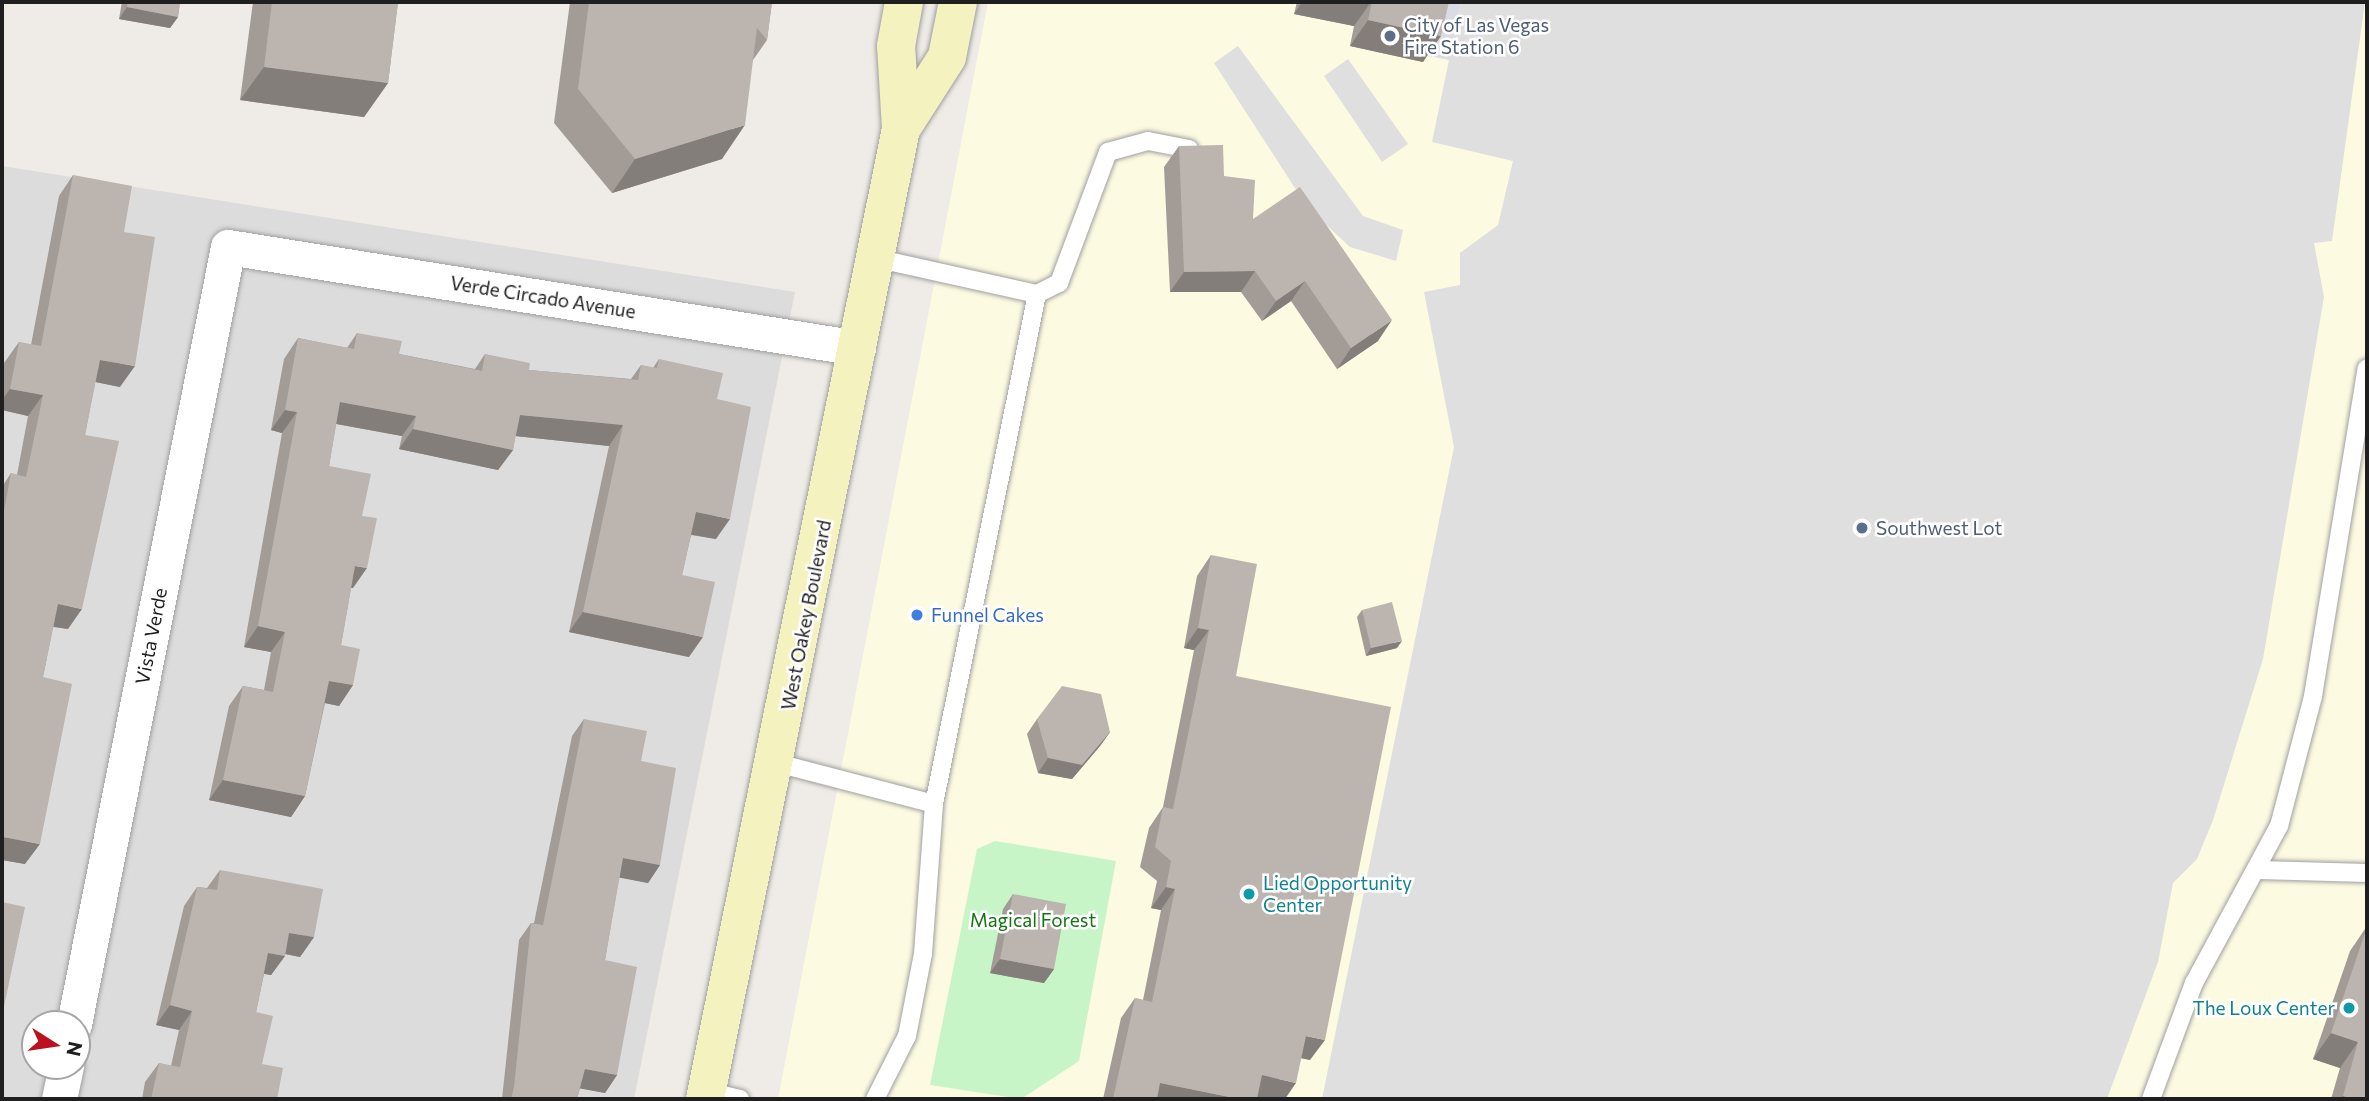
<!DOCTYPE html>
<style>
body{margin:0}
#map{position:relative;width:2369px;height:1101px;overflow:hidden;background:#efebe6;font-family:Commissioner,sans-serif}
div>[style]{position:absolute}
.residential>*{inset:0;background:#dddcdc}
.education>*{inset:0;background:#fcfae1}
.park>*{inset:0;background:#c7f5c7}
.parking>*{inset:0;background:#dfdfdf}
.plaza>*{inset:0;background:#dadbe5}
.roads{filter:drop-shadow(0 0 2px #a0a0a0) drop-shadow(0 0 2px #a0a0a0)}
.lane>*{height:18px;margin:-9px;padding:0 9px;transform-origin:9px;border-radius:9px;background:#fff}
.street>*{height:35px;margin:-17.5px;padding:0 17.5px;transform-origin:17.5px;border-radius:17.5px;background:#fff}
.secondary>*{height:38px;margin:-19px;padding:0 19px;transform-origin:19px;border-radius:19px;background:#f4f2bf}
.wall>*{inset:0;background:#a29b96}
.shaded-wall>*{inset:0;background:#847e7a}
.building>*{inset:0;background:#bcb4af}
.dots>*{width:19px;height:19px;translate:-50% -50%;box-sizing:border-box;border:4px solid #fff;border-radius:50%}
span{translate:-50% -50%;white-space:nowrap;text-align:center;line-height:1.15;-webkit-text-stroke:5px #fff;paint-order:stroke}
.service-label{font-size:19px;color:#4e5e75}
.left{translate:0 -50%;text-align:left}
.street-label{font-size:19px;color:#1f1f1f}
.shop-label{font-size:19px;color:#366cbe}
.culture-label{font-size:19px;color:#0d838f}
.right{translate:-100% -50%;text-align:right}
.park-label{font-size:19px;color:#157515}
.frame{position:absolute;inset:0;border:4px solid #1f1f1f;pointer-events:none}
.north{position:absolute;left:21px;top:1010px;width:70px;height:70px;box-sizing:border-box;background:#fff;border:2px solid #a5a5a5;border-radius:50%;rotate:102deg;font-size:19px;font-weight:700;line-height:28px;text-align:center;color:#1f1f1f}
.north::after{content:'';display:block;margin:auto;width:24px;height:32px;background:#bd1120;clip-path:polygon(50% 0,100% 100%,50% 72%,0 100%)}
</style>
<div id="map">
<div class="residential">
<i style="clip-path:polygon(evenodd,2px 166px,795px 292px,634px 1099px,2px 1099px,2px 166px,35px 1024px,77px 1024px,77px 1066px,35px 1066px,35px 1024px)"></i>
</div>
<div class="education">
<i style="clip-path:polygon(988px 2px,2367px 2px,2367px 1099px,778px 1099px)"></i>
</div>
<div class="park">
<i style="clip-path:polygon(995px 841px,1116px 861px,1079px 1061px,1021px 1099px,930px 1085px,977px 849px)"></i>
</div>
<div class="parking">
<i style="clip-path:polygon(1461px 2px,2365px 2px,2332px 241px,2314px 243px,2324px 297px,2263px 659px,2213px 820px,2197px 859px,2173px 883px,2158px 962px,2107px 1099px,1322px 1099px,1454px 447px,1424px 292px,1460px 285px,1460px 253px,1498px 225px,1513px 161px,1432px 142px)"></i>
<i style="clip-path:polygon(1238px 46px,1363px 216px,1403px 230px,1396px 261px,1350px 247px,1308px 208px,1214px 63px)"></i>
<i style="clip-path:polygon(1348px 59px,1408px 144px,1382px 162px,1324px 76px)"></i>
</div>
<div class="plaza">
<i style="clip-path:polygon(1437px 2px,1461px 2px,1449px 60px,1425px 55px)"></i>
</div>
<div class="roads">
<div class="lane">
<i style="left:1037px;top:294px;width:25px;rotate:-27deg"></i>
<i style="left:1059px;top:283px;width:140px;rotate:-69.5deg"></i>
<i style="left:1108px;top:152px;width:41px;rotate:-15.4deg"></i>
<i style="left:1148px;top:141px;width:42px;rotate:11deg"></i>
<i style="left:777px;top:763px;width:162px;rotate:14.6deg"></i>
<i style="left:2259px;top:870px;width:108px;rotate:1.6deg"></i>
<i style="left:706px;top:1091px;width:35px;rotate:13deg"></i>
<i style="left:875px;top:1099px;width:71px;rotate:-63.1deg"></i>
<i style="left:907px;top:1036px;width:84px;rotate:-79deg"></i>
<i style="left:923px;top:954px;width:150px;rotate:-85.8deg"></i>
<i style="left:934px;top:804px;width:520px;rotate:-78.58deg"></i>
<i style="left:1037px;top:294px;width:166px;rotate:-167.5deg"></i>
<i style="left:2151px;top:1099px;width:124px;rotate:-69.7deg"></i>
<i style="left:2194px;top:983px;width:179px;rotate:-61.6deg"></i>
<i style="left:2279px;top:826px;width:134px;rotate:-75.3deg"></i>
<i style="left:2313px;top:696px;width:332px;rotate:-80.7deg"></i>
</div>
<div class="street">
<i style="left:74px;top:1024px;width:792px;rotate:-78.79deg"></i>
<i style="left:228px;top:247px;width:638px;rotate:9.11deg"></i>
<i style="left:59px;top:1099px;width:34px;rotate:-78deg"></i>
</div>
<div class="secondary">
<i style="left:901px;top:129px;width:85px;rotate:-57.4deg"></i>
<i style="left:947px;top:57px;width:56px;rotate:-78.7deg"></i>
<i style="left:705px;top:1099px;width:990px;rotate:-78.58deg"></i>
<i style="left:901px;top:129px;width:83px;rotate:-93.4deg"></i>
<i style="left:896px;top:46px;width:45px;rotate:-79.7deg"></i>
</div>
</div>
<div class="wall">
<i style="clip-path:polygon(122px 2px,180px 2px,178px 17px,170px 28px,119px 19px)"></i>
<i style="clip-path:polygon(253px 2px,398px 2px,388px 83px,364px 117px,240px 100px)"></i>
<i style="clip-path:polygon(570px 2px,772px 2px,767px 40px,753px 60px,722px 159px,612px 193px,554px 123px)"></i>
<i style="clip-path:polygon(1297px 2px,1449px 2px,1423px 62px,1350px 46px,1354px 26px,1294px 14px)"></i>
<i style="clip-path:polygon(1179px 146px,1224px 176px,1253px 219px,1378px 341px,1337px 369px,1291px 301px,1262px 321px,1241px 292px,1170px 292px,1164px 167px)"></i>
<i style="clip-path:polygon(73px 175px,124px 232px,120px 387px,95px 382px,85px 435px,68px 629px,53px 627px,43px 677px,25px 864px,2px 860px,2px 487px,11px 473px,17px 475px,28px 416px,2px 410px,2px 376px,4px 363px,19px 342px,31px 345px,59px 196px)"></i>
<i style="clip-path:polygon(357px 333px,399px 354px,475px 369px,485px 354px,529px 370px,631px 379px,641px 365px,653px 368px,659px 359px,717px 399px,716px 539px,691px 535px,682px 575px,689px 657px,569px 632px,609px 446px,515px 436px,513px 450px,498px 470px,399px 449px,402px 436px,336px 424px,329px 466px,362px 516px,353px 588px,351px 588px,341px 645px,353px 685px,339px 706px,325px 703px,305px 796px,291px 817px,209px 800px,229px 706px,243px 686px,264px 690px,271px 652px,244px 647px,282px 433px,271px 430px,284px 359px,298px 338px,347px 348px)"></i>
<i style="clip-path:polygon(1211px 555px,1310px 1060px,1301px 1058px,1258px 1098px,1257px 1099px,1103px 1099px,1121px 1018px,1135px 998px,1143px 1000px,1161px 910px,1151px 908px,1157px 881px,1140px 867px,1149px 828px,1163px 807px,1194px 650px,1184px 648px,1197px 576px)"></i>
<i style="clip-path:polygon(1362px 610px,1397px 648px,1366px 656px,1357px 617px)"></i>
<i style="clip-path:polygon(584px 719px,641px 761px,660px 865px,648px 883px,619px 877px,605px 960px,617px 1075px,605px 1093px,580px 1088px,577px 1099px,502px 1099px,519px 940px,531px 923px,534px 923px,572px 736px)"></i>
<i style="clip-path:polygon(1037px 719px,1110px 732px,1100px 746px,1072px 779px,1038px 773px,1027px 734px)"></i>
<i style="clip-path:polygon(220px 870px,314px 937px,300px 957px,285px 954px,285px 956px,271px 975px,264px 974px,256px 1012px,262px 1064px,277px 1099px,142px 1099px,145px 1082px,159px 1063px,171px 1066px,179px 1030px,156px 1025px,184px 906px,197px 887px,207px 888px)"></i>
<i style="clip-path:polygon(1013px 894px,1054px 969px,1044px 983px,990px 973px,1003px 909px)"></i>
<i style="clip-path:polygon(2367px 926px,2367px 1099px,2331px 1099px,2340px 1068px,2313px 1059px,2350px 951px)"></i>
</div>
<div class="shaded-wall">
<i style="clip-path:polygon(1302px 2px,1371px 2px,1354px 26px,1294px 14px)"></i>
<i style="clip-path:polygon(127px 7px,178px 17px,170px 28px,119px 19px)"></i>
<i style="clip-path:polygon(1368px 20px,1441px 36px,1423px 62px,1350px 46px)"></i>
<i style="clip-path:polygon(264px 67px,388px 83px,364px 117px,240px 100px)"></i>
<i style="clip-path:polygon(745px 125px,722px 159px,612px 193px,635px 159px)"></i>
<i style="clip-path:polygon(1255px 271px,1241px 292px,1170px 292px,1184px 272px)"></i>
<i style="clip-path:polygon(1305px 281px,1291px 301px,1262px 321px,1276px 301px)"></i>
<i style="clip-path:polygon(1392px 320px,1378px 341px,1337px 369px,1351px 348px)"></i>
<i style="clip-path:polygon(100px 360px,135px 366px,120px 387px,86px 380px)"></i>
<i style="clip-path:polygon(10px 389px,43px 395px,28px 416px,2px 410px,2px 400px)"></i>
<i style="clip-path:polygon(340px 402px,416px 416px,402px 436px,326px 422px)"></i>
<i style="clip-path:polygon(285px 410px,297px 412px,282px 433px,271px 430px)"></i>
<i style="clip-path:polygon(520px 415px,623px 425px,609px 446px,506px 435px)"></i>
<i style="clip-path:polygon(413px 429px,513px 450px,498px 470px,399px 449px)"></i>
<i style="clip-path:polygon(696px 512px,730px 519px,716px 539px,682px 533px)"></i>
<i style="clip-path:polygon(355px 566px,367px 568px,353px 588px,341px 586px)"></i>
<i style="clip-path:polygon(58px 604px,82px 609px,68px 629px,43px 625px)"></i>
<i style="clip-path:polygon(583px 612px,703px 637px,689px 657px,569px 632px)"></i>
<i style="clip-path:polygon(258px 626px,285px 632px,271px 652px,244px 647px)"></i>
<i style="clip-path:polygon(1198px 628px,1209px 630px,1194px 650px,1184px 648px)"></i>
<i style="clip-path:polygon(1402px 641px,1397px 648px,1366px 656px,1371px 648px)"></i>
<i style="clip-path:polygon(329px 681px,353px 685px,339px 706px,315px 701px)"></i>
<i style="clip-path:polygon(1110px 732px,1100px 746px,1072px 779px,1038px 773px,1048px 758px)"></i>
<i style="clip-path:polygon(223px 780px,305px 796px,291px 817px,209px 800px)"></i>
<i style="clip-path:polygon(3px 837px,40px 844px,25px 864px,2px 860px,2px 839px)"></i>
<i style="clip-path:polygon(623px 858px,660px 865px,648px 883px,611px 876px)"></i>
<i style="clip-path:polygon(1166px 887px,1175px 889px,1161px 910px,1151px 908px)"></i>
<i style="clip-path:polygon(289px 933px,314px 937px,300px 957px,276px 952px)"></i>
<i style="clip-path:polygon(268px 953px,285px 956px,271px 975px,255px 972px)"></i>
<i style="clip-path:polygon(1000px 959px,1054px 969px,1044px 983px,990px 973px)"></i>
<i style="clip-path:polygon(170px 1005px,192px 1011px,179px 1030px,156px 1025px)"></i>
<i style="clip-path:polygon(2331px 1033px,2358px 1042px,2340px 1068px,2313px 1059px)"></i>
<i style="clip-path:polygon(1306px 1036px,1325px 1040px,1310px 1060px,1291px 1056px)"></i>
<i style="clip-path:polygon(585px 1069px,617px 1075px,605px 1093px,572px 1087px)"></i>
<i style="clip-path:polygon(1262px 1075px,1296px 1083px,1285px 1099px,1265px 1099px,1248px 1096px)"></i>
<i style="clip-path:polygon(1160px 1083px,1239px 1099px,1149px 1099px)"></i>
<i style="clip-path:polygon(2343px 1096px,2353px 1099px,2340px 1099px)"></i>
</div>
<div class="building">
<i style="clip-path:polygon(128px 2px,180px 2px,178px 17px,127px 7px)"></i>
<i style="clip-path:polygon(272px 2px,398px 2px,388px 83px,264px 67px)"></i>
<i style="clip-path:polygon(589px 2px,772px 2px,767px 40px,757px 28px,745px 125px,635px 159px,578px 89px)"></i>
<i style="clip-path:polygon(1372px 2px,1449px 2px,1441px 36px,1368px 20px)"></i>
<i style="clip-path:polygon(1223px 145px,1224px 176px,1255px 180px,1253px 219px,1300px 187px,1392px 320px,1351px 348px,1305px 281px,1276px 301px,1255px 271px,1184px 272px,1179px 146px)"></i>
<i style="clip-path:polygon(73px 175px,132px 186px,124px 232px,155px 237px,135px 366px,100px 360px,85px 435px,119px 441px,82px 609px,58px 604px,43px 677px,72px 684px,40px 844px,3px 837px,2px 844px,2px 522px,11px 473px,26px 477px,43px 395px,10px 389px,19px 342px,41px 346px)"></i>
<i style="clip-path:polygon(357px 333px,402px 341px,399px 354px,482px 371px,485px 354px,530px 363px,529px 370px,638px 380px,641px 365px,657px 368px,659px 359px,723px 373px,717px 399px,751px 407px,730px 519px,696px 512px,682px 575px,715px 582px,703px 637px,583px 612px,623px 425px,520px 415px,513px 450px,413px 429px,416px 416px,340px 402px,329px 466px,371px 474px,362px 516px,377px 518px,367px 568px,355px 566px,341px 645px,360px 649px,353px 685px,329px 681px,305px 796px,223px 780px,243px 686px,273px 692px,285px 632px,258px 626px,297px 412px,285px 410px,298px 338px,354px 349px)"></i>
<i style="clip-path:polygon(1211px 555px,1257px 564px,1236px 676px,1391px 707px,1325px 1040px,1306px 1036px,1296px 1083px,1262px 1075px,1257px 1099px,1239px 1099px,1160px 1083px,1157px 1099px,1113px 1099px,1135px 998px,1152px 1002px,1175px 889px,1166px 887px,1171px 861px,1155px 847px,1163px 807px,1173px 809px,1209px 630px,1198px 628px)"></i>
<i style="clip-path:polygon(1392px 602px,1402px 641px,1371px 648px,1362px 610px)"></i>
<i style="clip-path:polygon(1062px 686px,1101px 694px,1110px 732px,1082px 765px,1048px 758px,1037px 719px)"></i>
<i style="clip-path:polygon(584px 719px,647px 731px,641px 761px,676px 768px,660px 865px,623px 858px,605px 960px,637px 967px,617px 1075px,585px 1069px,577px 1099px,511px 1099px,514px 1087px,531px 923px,543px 925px)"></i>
<i style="clip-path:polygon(220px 870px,323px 889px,314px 937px,289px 933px,285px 956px,268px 953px,256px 1012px,273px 1016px,262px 1064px,283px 1068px,277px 1099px,151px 1099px,159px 1063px,180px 1067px,192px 1011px,170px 1005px,197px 887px,217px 890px)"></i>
<i style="clip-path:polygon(1013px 894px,1066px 904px,1054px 969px,1000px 959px)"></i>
<i style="clip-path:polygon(2px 902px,25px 907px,2px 1016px)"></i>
<i style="clip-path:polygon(2367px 927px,2367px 1099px,2353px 1099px,2343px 1096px,2358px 1042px,2331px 1033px)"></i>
</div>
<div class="dots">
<i style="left:1390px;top:36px;background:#5c6f8a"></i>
<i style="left:1862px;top:528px;background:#5c6f8a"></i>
<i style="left:917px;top:615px;background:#3f7fe0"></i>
<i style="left:1249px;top:894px;background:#0f9aa8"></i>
<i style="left:2349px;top:1008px;background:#0f9aa8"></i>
</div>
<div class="service-label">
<span class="left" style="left:1404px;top:36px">City of Las Vegas<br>Fire Station 6</span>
<span class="left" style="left:1876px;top:528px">Southwest Lot</span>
</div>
<div class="street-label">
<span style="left:543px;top:297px;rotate:9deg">Verde Circado Avenue</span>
<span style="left:806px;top:615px;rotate:-79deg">West Oakey Boulevard</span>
<span style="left:151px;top:636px;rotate:-79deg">Vista Verde</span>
</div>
<div class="shop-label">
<span class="left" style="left:931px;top:615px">Funnel Cakes</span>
</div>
<div class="culture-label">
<span class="left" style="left:1263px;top:894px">Lied Opportunity<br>Center</span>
<span class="right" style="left:2335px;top:1008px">The Loux Center</span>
</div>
<div class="park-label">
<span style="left:1033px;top:920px">Magical Forest</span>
</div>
<div class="frame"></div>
<div class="north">N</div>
</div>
